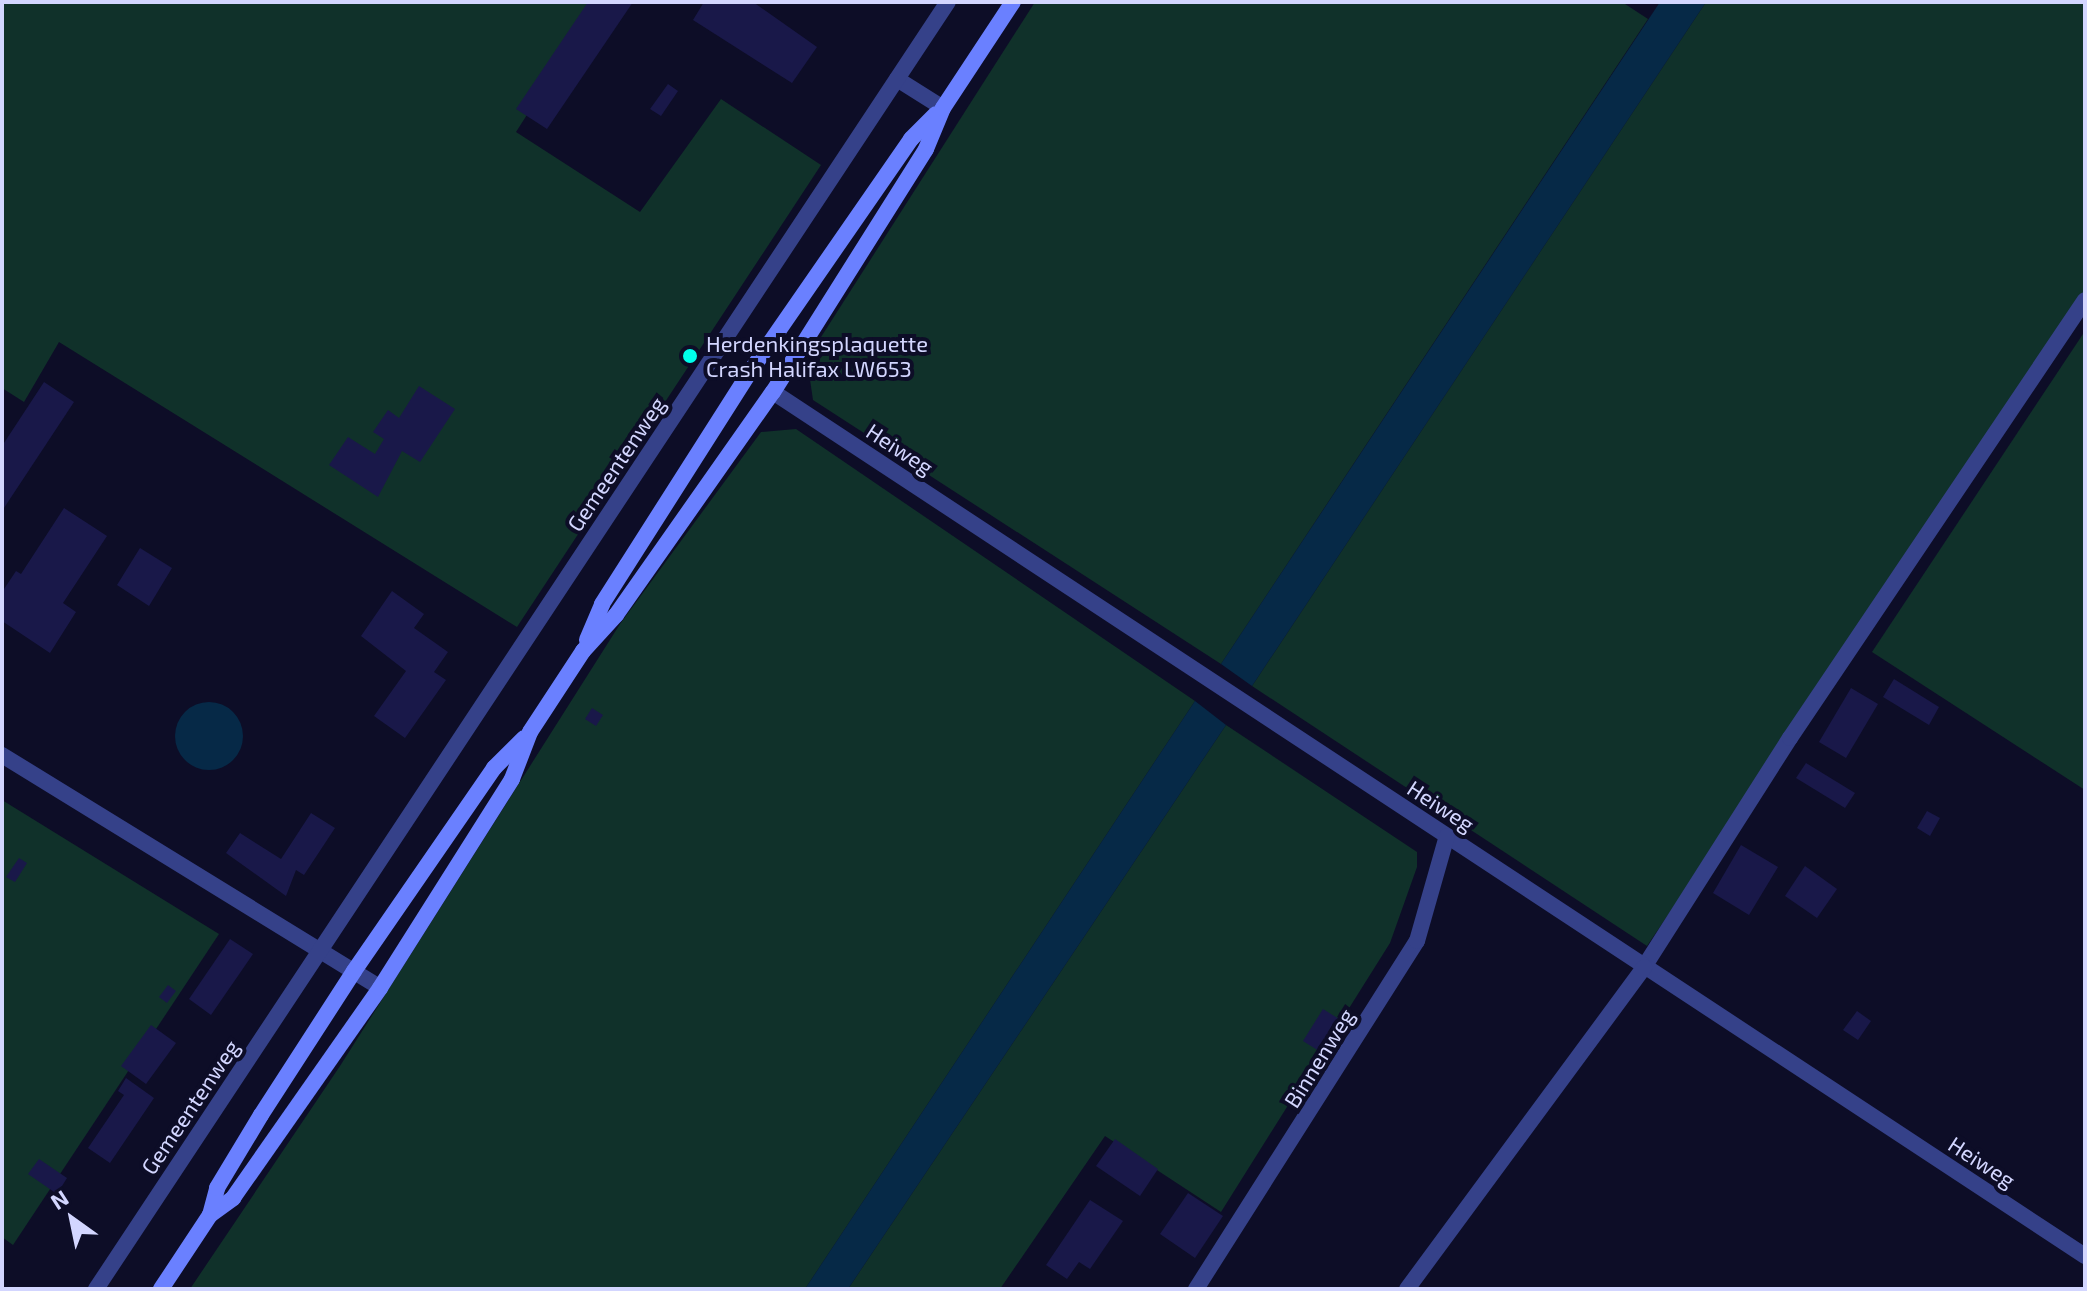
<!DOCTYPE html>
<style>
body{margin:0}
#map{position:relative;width:2087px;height:1291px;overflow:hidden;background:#0d0d27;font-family:"Exo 2",sans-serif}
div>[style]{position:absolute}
.green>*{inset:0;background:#10312a}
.water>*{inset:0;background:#062947}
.round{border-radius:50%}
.building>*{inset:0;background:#191849}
.service>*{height:16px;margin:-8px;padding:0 8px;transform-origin:8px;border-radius:8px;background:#354189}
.minor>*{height:16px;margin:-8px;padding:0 8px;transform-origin:8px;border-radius:8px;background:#354189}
.secondary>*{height:16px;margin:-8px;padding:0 8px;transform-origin:8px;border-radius:8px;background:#6a80ff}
.dots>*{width:22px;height:22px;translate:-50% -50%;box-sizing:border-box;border:4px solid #0d0d27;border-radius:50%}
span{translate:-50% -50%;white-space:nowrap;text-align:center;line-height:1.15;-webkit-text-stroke:8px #0d0d27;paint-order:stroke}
.poi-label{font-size:22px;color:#d3d6ff}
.left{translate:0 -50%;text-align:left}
.street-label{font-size:22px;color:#d3d6ff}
.frame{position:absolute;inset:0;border:4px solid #d3d6ff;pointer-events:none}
.north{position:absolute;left:32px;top:1179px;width:80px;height:80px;-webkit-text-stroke:6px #0d0d27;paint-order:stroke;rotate:327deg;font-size:22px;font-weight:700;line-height:32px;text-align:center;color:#d3d6ff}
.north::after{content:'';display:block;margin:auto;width:28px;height:36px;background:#d3d6ff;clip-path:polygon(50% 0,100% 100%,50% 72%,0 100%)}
</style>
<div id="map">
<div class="green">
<i style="clip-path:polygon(2px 2px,599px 2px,516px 132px,640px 212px,721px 99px,821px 165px,517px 627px,59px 342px,24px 402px,2px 388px)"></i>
<i style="clip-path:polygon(1035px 2px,1622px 2px,1648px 19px,1221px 664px,813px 400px,807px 359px)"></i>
<i style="clip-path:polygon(1706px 2px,2085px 2px,2085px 297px,1647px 946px,1252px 686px)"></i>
<i style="clip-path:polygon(2085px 331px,2085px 790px,1872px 652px)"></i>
<i style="clip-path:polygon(796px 429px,1195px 701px,805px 1289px,190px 1289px,340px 1066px,620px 624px,761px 432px)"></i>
<i style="clip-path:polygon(1226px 725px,1417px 852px,1417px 867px,1390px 943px,1221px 1212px,1105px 1136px,1000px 1289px,848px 1289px)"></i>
<i style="clip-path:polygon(2px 800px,219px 934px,13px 1245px,2px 1237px)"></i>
</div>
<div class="water">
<i style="clip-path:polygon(1660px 2px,1706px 2px,1252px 686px,1221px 664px)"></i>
<i style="clip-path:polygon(1195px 701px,1226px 725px,848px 1289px,805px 1289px)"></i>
<i class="round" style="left:175px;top:702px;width:68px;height:68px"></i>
</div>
<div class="building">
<i style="clip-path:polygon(588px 2px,633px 2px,547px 129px,516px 109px)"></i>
<i style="clip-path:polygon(704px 2px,753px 2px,817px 47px,792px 83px,693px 20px)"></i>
<i style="clip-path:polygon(668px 84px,678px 91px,661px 116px,650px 109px)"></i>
<i style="clip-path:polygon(44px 382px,74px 402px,2px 511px,2px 446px)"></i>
<i style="clip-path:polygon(419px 386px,455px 409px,420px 462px,402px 451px,378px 497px,329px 465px,348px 437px,375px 454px,384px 439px,373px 432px,388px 410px,399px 418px)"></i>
<i style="clip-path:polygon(64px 508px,107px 536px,63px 603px,76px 612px,50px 653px,2px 621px,2px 592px,16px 571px,21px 574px)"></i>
<i style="clip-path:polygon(140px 548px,172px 568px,149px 606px,117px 585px)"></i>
<i style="clip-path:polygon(392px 591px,424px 614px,414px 628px,448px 652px,434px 672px,446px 680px,405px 738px,374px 716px,406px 671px,361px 636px)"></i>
<i style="clip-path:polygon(1894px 679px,1939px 707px,1929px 725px,1883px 697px)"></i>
<i style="clip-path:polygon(1851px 688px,1878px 704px,1846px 758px,1819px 742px)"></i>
<i style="clip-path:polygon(592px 708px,603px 715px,596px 726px,585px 719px)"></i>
<i style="clip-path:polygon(1806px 763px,1855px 793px,1845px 808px,1796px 778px)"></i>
<i style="clip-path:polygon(1927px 811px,1940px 818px,1930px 836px,1917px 828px)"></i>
<i style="clip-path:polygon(311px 813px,335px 828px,304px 875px,296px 870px,286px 896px,226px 853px,240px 833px,281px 859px)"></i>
<i style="clip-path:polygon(1741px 845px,1778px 867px,1749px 915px,1713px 893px)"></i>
<i style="clip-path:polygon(19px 858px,27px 863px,15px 882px,6px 877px)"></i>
<i style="clip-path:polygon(1805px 866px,1837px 889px,1817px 918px,1785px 896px)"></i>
<i style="clip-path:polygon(230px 939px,253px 954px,211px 1015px,189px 999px)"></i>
<i style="clip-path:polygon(168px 985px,176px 991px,167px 1003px,159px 997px)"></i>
<i style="clip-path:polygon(1323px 1009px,1347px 1024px,1327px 1056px,1303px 1041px)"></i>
<i style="clip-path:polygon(1857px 1011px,1871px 1021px,1858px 1040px,1843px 1030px)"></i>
<i style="clip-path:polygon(151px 1025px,176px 1043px,146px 1084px,121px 1066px)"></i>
<i style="clip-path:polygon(126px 1078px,154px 1098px,110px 1163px,88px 1148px,124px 1095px,118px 1091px)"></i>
<i style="clip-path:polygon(1115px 1139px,1158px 1169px,1140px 1196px,1096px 1166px)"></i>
<i style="clip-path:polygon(39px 1159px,67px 1178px,57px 1194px,28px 1174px)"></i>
<i style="clip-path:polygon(1188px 1193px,1223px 1216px,1195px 1258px,1160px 1234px)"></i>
<i style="clip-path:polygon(1090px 1200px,1123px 1221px,1090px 1269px,1079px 1262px,1067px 1279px,1046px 1265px)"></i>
</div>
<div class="service">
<i style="left:897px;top:79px;width:54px;rotate:32.2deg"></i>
<i style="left:1644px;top:967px;width:272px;rotate:-57.5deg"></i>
<i style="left:1790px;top:738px;width:528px;rotate:-56.04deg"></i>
</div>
<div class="minor">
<i style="left:773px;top:392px;width:1571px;rotate:33.37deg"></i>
<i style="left:2px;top:755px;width:444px;rotate:31.6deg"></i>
<i style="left:96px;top:1289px;width:1543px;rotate:-56.5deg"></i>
<i style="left:1196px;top:1289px;width:412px;rotate:-57.6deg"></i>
<i style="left:1417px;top:941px;width:109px;rotate:-74.1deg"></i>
<i style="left:1407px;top:1289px;width:400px;rotate:-53.6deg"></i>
</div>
<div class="secondary">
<i style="left:587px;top:640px;width:39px;rotate:-67deg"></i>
<i style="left:602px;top:604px;width:270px;rotate:-57.5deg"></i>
<i style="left:747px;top:376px;width:288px;rotate:-55.3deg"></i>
<i style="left:911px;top:139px;width:35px;rotate:-45deg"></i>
<i style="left:210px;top:1215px;width:29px;rotate:-36deg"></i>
<i style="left:233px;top:1198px;width:256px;rotate:-55deg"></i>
<i style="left:380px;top:988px;width:247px;rotate:-57.7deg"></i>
<i style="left:512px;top:779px;width:50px;rotate:-69deg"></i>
<i style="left:530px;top:732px;width:97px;rotate:-56.8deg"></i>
<i style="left:583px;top:651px;width:49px;rotate:-47.5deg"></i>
<i style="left:616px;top:615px;width:273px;rotate:-54.9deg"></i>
<i style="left:773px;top:392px;width:287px;rotate:-57.8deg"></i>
<i style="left:926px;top:149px;width:44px;rotate:-67.5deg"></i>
<i style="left:943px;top:108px;width:127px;rotate:-56.6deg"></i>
<i style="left:161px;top:1289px;width:89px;rotate:-56.5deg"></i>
<i style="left:210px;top:1215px;width:28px;rotate:-75deg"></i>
<i style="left:217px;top:1188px;width:85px;rotate:-58.9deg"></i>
<i style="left:261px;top:1115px;width:171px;rotate:-57.1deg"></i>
<i style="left:354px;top:971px;width:247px;rotate:-55.4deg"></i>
<i style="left:494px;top:768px;width:42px;rotate:-45deg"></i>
</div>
<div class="dots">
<i style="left:690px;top:356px;background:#00feeb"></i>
</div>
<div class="poi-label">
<span class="left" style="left:706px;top:356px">Herdenkingsplaquette<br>Crash Halifax LW653</span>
</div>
<div class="street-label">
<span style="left:900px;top:449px;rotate:33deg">Heiweg</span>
<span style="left:616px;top:464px;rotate:-56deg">Gemeentenweg</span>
<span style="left:1441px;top:806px;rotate:33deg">Heiweg</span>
<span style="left:1319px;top:1058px;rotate:-58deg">Binnenweg</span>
<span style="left:190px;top:1107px;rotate:-56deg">Gemeentenweg</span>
<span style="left:1982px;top:1162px;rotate:33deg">Heiweg</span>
</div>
<div class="frame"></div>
<div class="north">N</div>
</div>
